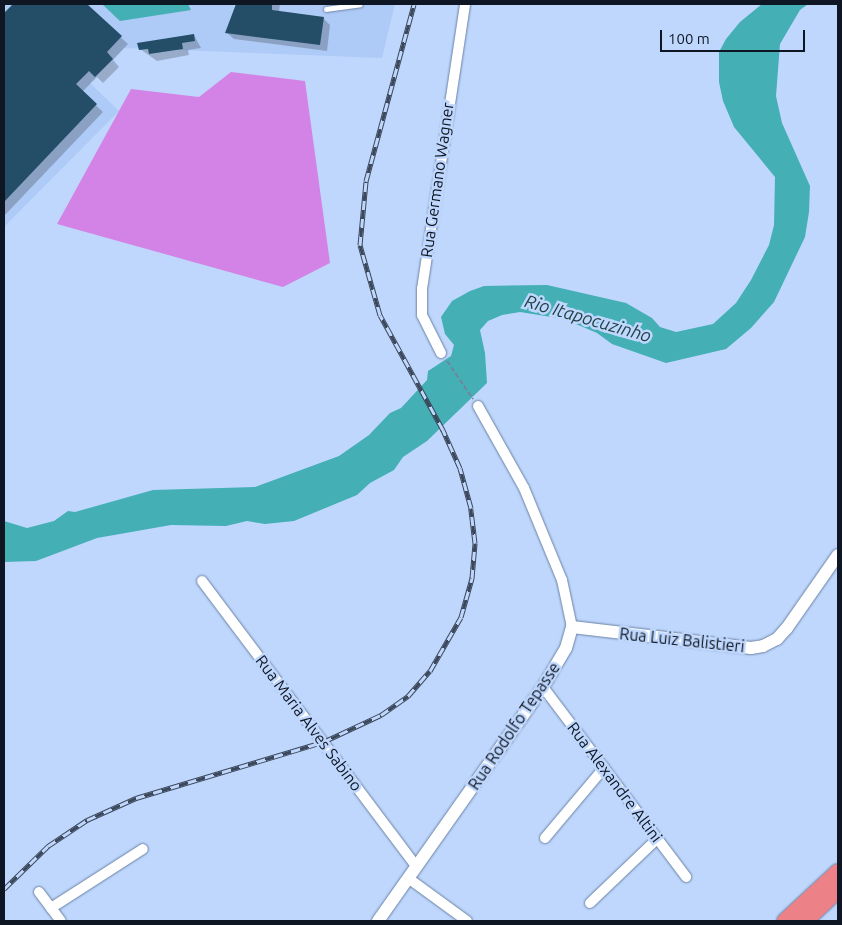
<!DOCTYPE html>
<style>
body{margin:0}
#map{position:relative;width:842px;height:925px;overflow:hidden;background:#bfd7fd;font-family:Ubuntu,sans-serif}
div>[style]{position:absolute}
.built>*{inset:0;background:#aecaf6}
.forest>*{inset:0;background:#d383e6}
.water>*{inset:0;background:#44afb4}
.shadow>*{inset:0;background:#0003}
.building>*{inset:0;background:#244d68}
.path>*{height:2px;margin-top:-1px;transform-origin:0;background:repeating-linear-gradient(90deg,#72839e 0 5px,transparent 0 7.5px)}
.roads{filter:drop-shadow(0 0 1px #6c82a5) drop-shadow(0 0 1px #6c82a5)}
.service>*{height:5px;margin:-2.5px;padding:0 2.5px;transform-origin:2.5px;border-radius:2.5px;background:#fff}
.minor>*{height:10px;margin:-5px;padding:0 5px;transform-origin:5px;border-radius:5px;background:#fff}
.tertiary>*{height:12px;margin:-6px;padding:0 6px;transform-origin:6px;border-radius:6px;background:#fff}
.trunk>*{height:16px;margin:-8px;padding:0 8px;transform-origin:8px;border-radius:8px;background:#ec8287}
.rail>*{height:5px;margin-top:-2.5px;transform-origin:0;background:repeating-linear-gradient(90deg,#bfd7fd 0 9px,#3b475a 0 18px);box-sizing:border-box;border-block:1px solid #3b475a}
span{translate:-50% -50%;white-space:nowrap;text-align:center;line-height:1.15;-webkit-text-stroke:5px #bfd7fd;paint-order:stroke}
.street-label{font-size:16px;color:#0e1623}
.water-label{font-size:18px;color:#1e3f40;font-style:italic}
.frame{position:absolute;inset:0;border:5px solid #0e1623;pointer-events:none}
.scale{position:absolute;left:660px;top:30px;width:145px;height:22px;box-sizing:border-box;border:2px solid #0e1623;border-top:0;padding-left:6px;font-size:15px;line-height:18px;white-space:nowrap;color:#0e1623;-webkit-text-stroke:4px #bfd7fd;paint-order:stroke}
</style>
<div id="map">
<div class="built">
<i style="clip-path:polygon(4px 4px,395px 4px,382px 58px,124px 48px,90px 83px,119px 111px,4px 227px)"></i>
</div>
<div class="forest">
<i style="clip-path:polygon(231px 72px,305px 81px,330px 263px,283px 287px,57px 224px,131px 89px,199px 97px)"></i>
</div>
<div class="water">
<i style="clip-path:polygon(102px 4px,188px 4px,191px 10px,120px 21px)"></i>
<i style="clip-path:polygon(762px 4px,808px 4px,800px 10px,780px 44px,776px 96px,782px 123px,810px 186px,809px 212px,805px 237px,774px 302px,751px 328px,726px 349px,666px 363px,612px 344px,597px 333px,564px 319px,520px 312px,502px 315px,488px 321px,480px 330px,485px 353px,487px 383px,427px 441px,403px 457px,394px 470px,370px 483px,357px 495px,294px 521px,265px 524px,247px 521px,226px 526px,171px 525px,97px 538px,36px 561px,4px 562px,4px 521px,27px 528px,54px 521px,68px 511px,75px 512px,153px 490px,255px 487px,339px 456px,369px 435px,390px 413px,401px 408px,427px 380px,428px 371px,451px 356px,454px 345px,445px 334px,441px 317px,452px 301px,470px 291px,484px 286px,547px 285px,626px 303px,652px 318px,660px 327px,676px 332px,713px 324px,736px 303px,751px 280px,769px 245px,774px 225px,775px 177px,734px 127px,723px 101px,719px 82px,719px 52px,726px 39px,740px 22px)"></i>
</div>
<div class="shadow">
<i style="clip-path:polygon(14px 4px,85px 4px,128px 44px,113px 60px,119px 67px,103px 83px,97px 77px,82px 92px,103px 112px,4px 216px,4px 15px)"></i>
<i style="clip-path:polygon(237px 4px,280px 4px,279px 12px,323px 18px,330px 25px,327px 51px,234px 39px,227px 33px)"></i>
<i style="clip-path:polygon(194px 35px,201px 48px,188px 50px,189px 55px,157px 61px,140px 49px)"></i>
</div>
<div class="building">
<i style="clip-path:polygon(13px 4px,87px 4px,122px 36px,107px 52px,113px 59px,95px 77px,89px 71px,76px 84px,97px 104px,4px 202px,4px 13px)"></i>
<i style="clip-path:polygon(236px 4px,272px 4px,272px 10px,324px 17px,320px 45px,225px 33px)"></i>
<i style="clip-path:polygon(194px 34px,195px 41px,182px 43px,183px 49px,149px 54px,148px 49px,139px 50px,137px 43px)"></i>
</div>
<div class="path">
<i style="left:447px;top:361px;width:46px;rotate:55.6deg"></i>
</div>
<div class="roads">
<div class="service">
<i style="left:326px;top:9px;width:34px;rotate:-8deg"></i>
</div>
<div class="minor">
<i style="left:441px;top:353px;width:42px;rotate:-116.6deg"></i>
<i style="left:422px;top:315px;width:26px;rotate:-90deg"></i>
<i style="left:422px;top:289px;width:288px;rotate:-81.4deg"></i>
<i style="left:478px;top:406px;width:94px;rotate:60.7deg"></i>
<i style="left:524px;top:488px;width:100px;rotate:67.6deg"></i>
<i style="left:562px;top:580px;width:48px;rotate:78deg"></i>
<i style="left:202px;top:581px;width:356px;rotate:53.1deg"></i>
<i style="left:543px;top:687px;width:238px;rotate:53deg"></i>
<i style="left:545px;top:838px;width:92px;rotate:-49.9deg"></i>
<i style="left:408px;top:878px;width:73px;rotate:36.1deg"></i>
<i style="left:39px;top:892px;width:36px;rotate:53deg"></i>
<i style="left:590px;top:903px;width:93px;rotate:-43.7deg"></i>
<i style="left:51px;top:908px;width:109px;rotate:-32.7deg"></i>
</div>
<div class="tertiary">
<i style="left:378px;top:921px;width:286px;rotate:-54.8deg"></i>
<i style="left:543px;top:687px;width:45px;rotate:-59.5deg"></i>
<i style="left:566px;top:648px;width:22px;rotate:-74deg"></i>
<i style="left:572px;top:627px;width:180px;rotate:6.7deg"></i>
<i style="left:751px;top:648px;width:12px;rotate:-9deg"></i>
<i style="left:763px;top:646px;width:16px;rotate:-27deg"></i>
<i style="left:777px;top:639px;width:15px;rotate:-48deg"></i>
<i style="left:787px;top:628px;width:89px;rotate:-55.1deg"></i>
</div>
<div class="trunk">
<i style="left:785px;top:921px;width:72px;rotate:-42.8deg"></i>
<i style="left:805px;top:921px;width:45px;rotate:-43.2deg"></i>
</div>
</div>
<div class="rail">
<i style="left:4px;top:889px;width:62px;rotate:-44.3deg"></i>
<i style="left:48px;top:846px;width:47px;rotate:-33.7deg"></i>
<i style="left:87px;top:820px;width:54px;rotate:-24.2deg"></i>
<i style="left:136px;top:798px;width:195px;rotate:-16.7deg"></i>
<i style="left:323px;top:742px;width:64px;rotate:-25deg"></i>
<i style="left:381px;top:715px;width:33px;rotate:-35deg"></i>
<i style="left:408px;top:696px;width:33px;rotate:-49deg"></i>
<i style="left:430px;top:671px;width:62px;rotate:-60.1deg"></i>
<i style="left:461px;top:617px;width:41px;rotate:-74.2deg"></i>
<i style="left:472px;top:578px;width:35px;rotate:-85deg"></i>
<i style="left:475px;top:543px;width:35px;rotate:-97deg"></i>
<i style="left:471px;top:508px;width:41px;rotate:-105.4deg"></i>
<i style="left:460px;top:468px;width:42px;rotate:-114.1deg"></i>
<i style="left:443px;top:430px;width:131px;rotate:-118.7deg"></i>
<i style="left:380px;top:315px;width:73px;rotate:-105.9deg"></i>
<i style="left:360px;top:245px;width:64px;rotate:-84.6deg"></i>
<i style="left:366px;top:181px;width:183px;rotate:-74.8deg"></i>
</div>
<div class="street-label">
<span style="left:437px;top:180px;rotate:-82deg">Rua Germano Wagner</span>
<span style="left:682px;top:640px;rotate:6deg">Rua Luiz Balistieri</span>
<span style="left:309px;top:723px;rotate:53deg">Rua Maria Alves Sabino</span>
<span style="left:514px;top:726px;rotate:-56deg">Rua Rodolfo Tepasse</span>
<span style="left:615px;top:782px;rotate:53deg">Rua Alexandre Altini</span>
</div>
<div class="water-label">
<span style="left:588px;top:318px;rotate:16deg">Rio Itapocuzinho</span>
</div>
<div class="frame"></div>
<div class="scale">100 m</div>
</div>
